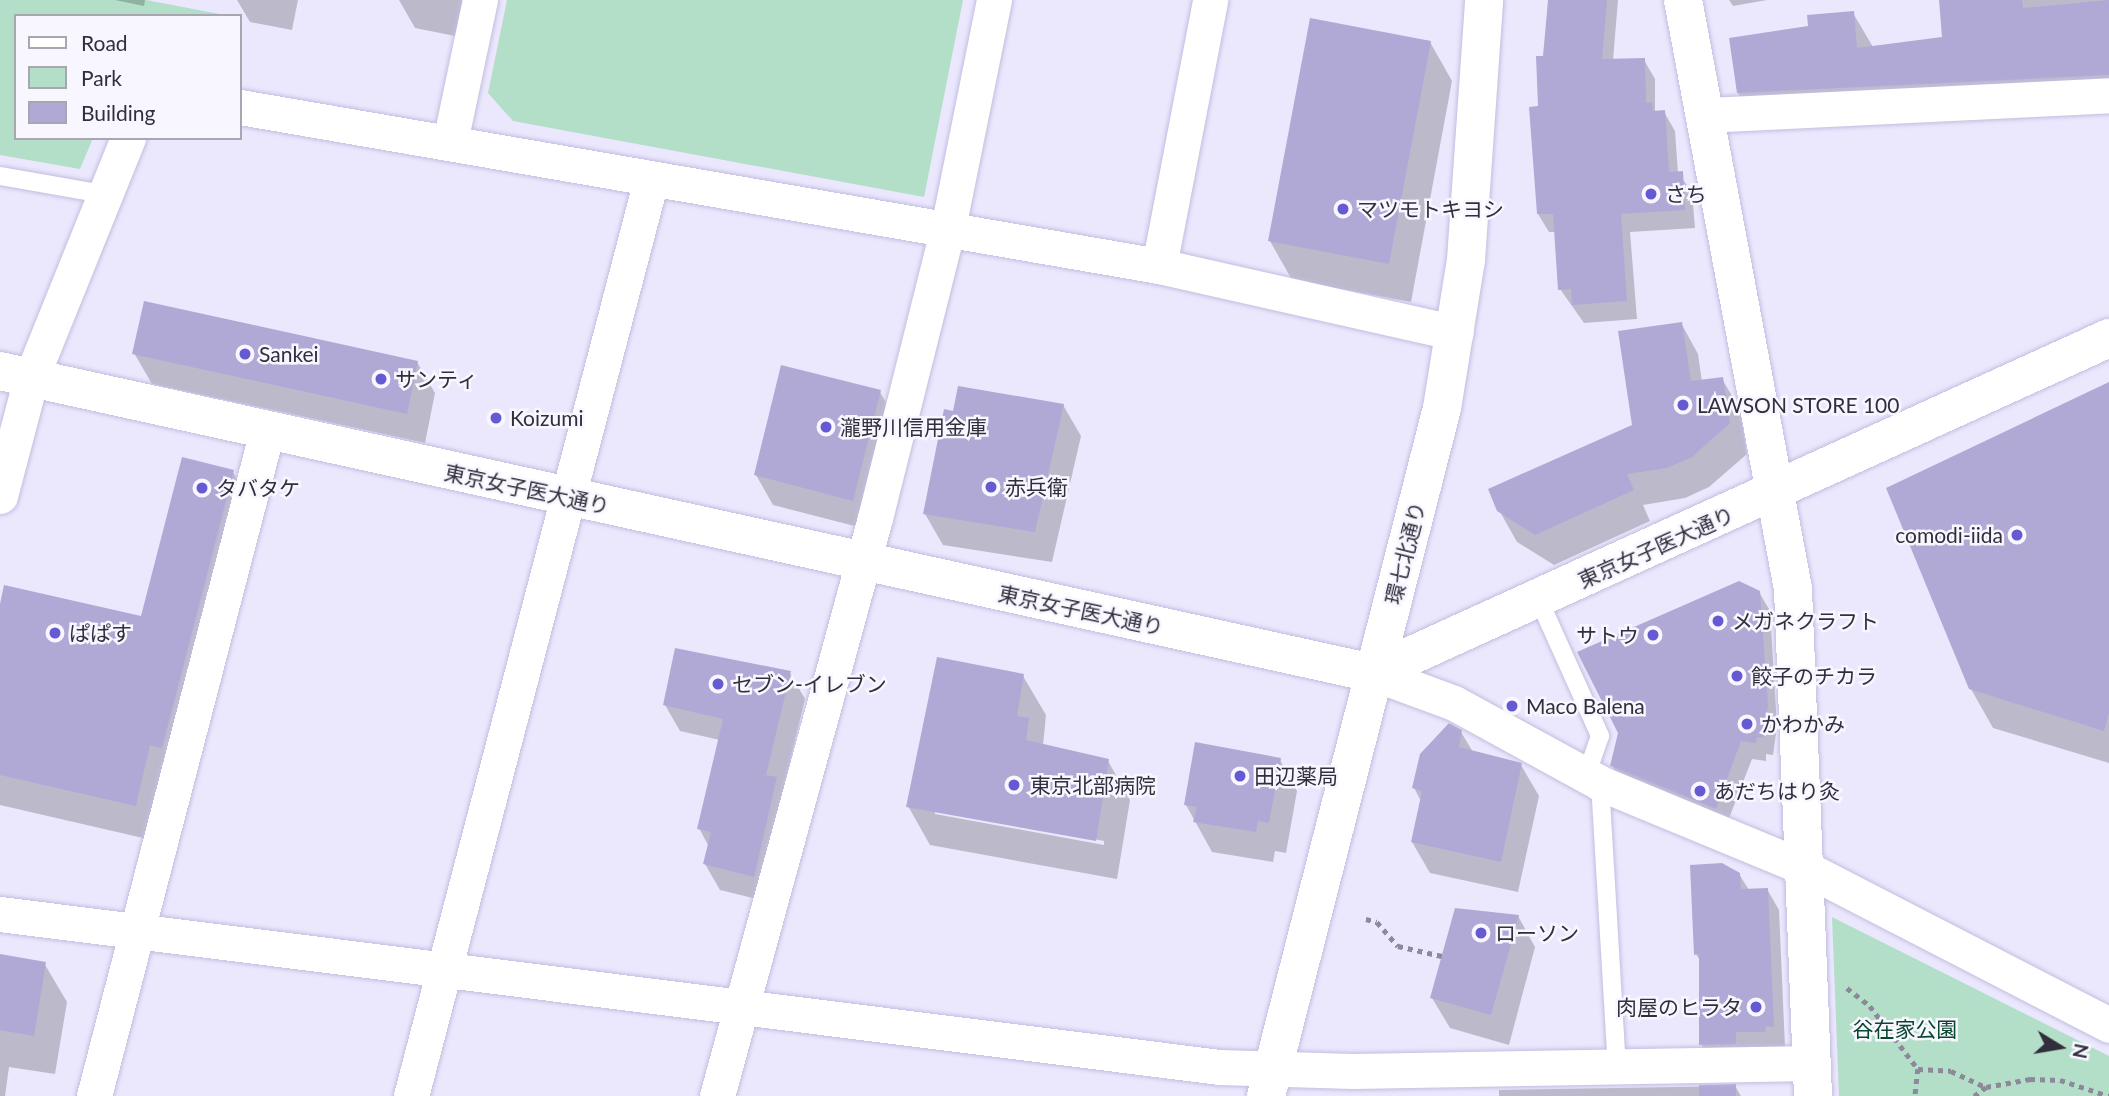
<!DOCTYPE html>
<meta charset="utf-8">
<style>
body{margin:0}
#map{position:relative;width:2109px;height:1096px;overflow:hidden;background:#ebe8fe;font-family:Lato,"Noto Sans JP",sans-serif}
div>[style]{position:absolute}
.green>*{inset:0;background:#b3dec7}
.shadow>*{inset:0;background:#0003}
.building>*{inset:0;background:#b0a9d5}
.path>*{height:4.5px;margin-top:-2.25px;transform-origin:0;background:repeating-linear-gradient(90deg,#8c899a 0 5px,transparent 0 10px)}
.roads{filter:drop-shadow(0 0 2px #c2bddf) drop-shadow(0 0 2px #c2bddf)}
.lane>*{height:18px;margin:-9px;padding:0 9px;transform-origin:9px;border-radius:9px;background:#fff}
.street>*{height:35px;margin:-17.5px;padding:0 17.5px;transform-origin:17.5px;border-radius:17.5px;background:#fff}
.secondary>*{height:38px;margin:-19px;padding:0 19px;transform-origin:19px;border-radius:19px;background:#fff}
.dots>*{width:19px;height:19px;translate:-50% -50%;box-sizing:border-box;border:4px solid #f8f7ff;border-radius:50%}
span{translate:-50% -50%;white-space:nowrap;text-align:center;line-height:1.15;-webkit-text-stroke:5px #f8f7ff;paint-order:stroke}
.poi-label{font-size:21px;color:#312f3c}
.left{translate:0 -50%;text-align:left}
.right{translate:-100% -50%;text-align:right}
.street-label{font-size:21px;color:#312f3c}
.park-label{font-size:21px;color:#08462e}
.legend{position:absolute;left:14px;top:14px;width:228px;height:126px;box-sizing:border-box;background:#f8f7ff;border:2px solid #a8a7b1;margin:0;padding:9px 12px;list-style:none;font-size:21px;color:#312f3c}
.legend li{display:flex;align-items:center;gap:14px;height:35px}
.legend b{width:35px;border:2px solid #a8a7b1}
.north{position:absolute;left:2025px;top:1012px;width:70px;height:70px;-webkit-text-stroke:5px #f8f7ff;paint-order:stroke;rotate:101deg;font-size:19px;font-weight:700;line-height:28px;text-align:center;color:#312f3c}
.north::after{content:'';display:block;margin:auto;width:24px;height:32px;background:#312f3c;clip-path:polygon(50% 0,100% 100%,50% 72%,0 100%)}
</style>
<div id="map">
<div class="green">
<i style="clip-path:polygon(0 0,146px 0,225px 15px,16px 16px,16px 138px,93px 138px,80px 169px,0 155px)"></i>
<i style="clip-path:polygon(507px 0,963px 0,924px 197px,513px 121px,488px 93px)"></i>
<i style="clip-path:polygon(1832px 917px,2109px 1056px,2109px 1096px,1839px 1096px)"></i>
</div>
<div class="shadow">
<i style="clip-path:polygon(115px 0,145px 0,144px 6px)"></i>
<i style="clip-path:polygon(237px 0,298px 0,292px 30px,250px 22px)"></i>
<i style="clip-path:polygon(399px 0,472px 0,465px 38px,415px 28px)"></i>
<i style="clip-path:polygon(1550px 0,1618px 0,1613px 60px,1644px 60px,1655px 79px,1655px 113px,1664px 112px,1675px 131px,1678px 173px,1692px 192px,1695px 228px,1630px 232px,1637px 319px,1584px 323px,1560px 289px,1556px 232px,1549px 232px,1538px 214px,1539px 108px)"></i>
<i style="clip-path:polygon(1729px 0,1767px 0,1733px 6px)"></i>
<i style="clip-path:polygon(1941px 0,2109px 0,2109px 112px,1759px 129px,1738px 93px,1810px 28px,1853px 13px,1873px 47px,1944px 38px)"></i>
<i style="clip-path:polygon(1430px 42px,1452px 81px,1411px 302px,1292px 280px,1270px 241px)"></i>
<i style="clip-path:polygon(1681px 323px,1698px 354px,1702px 382px,1722px 379px,1740px 409px,1747px 454px,1709px 487px,1685px 498px,1643px 505px,1650px 521px,1554px 565px,1517px 542px,1499px 510px,1634px 426px)"></i>
<i style="clip-path:polygon(134px 353px,417px 362px,435px 393px,425px 443px,152px 384px)"></i>
<i style="clip-path:polygon(2109px 384px,2109px 763px,1993px 728px,1971px 689px)"></i>
<i style="clip-path:polygon(880px 392px,897px 422px,870px 530px,773px 505px,756px 475px)"></i>
<i style="clip-path:polygon(1063px 405px,1081px 436px,1052px 562px,943px 545px,925px 514px,954px 413px)"></i>
<i style="clip-path:polygon(233px 472px,253px 508px,156px 841px,0 805px,0 611px,143px 618px)"></i>
<i style="clip-path:polygon(1759px 592px,1770px 611px,1777px 726px,1773px 755px,1766px 754px,1766px 761px,1752px 759px,1726px 826px,1623px 784px,1612px 765px)"></i>
<i style="clip-path:polygon(790px 673px,805px 699px,783px 791px,769px 902px,720px 890px,705px 864px,709px 847px,699px 828px,720px 740px,680px 731px,665px 705px)"></i>
<i style="clip-path:polygon(evenodd,1023px 676px,1046px 715px,1043px 746px,1108px 761px,1130px 800px,1117px 879px,930px 845px,908px 806px,1023px 676px,935px 810px,1104px 841px,1104px 845px,935px 814px,935px 810px)"></i>
<i style="clip-path:polygon(1461px 732px,1473px 752px,1521px 765px,1539px 796px,1518px 892px,1430px 873px,1412px 842px,1421px 801px,1414px 788px)"></i>
<i style="clip-path:polygon(1280px 760px,1297px 791px,1286px 853px,1275px 851px,1273px 862px,1212px 852px,1186px 805px)"></i>
<i style="clip-path:polygon(1739px 874px,1749px 890px,1767px 889px,1779px 910px,1785px 1047px,1713px 1065px,1701px 1044px,1701px 962px,1696px 954px)"></i>
<i style="clip-path:polygon(1518px 916px,1535px 947px,1509px 1045px,1450px 1028px,1432px 998px)"></i>
<i style="clip-path:polygon(0 956px,44px 963px,67px 1002px,55px 1074px,9px 1067px,5px 1096px,0 1096px)"></i>
<i style="clip-path:polygon(1735px 1086px,1741px 1096px,1499px 1096px,1499px 1090px)"></i>
</div>
<div class="building">
<i style="clip-path:polygon(1548px 0,1607px 0,1602px 59px,1645px 58px,1646px 103px,1652px 102px,1653px 111px,1665px 110px,1669px 172px,1683px 171px,1685px 210px,1621px 214px,1627px 301px,1572px 305px,1571px 289px,1558px 290px,1553px 214px,1537px 214px,1529px 107px,1538px 106px,1536px 56px,1543px 56px)"></i>
<i style="clip-path:polygon(1939px 0,2022px 0,2023px 8px,2109px 0,2109px 75px,1737px 93px,1729px 38px,1808px 26px,1807px 15px,1854px 11px,1857px 48px,1942px 37px)"></i>
<i style="clip-path:polygon(1310px 18px,1431px 41px,1389px 264px,1268px 241px)"></i>
<i style="clip-path:polygon(144px 301px,418px 361px,407px 414px,132px 354px)"></i>
<i style="clip-path:polygon(1682px 322px,1691px 381px,1723px 377px,1730px 423px,1692px 457px,1667px 468px,1627px 474px,1634px 490px,1535px 535px,1497px 511px,1488px 489px,1632px 425px,1618px 331px)"></i>
<i style="clip-path:polygon(781px 365px,881px 390px,853px 501px,754px 475px)"></i>
<i style="clip-path:polygon(2109px 382px,2109px 713px,2104px 731px,1969px 689px,1886px 488px)"></i>
<i style="clip-path:polygon(958px 386px,1064px 404px,1035px 532px,923px 514px,944px 409px,953px 411px)"></i>
<i style="clip-path:polygon(182px 457px,234px 470px,162px 748px,150px 745px,136px 806px,0 775px,0 604px,4px 585px,141px 616px)"></i>
<i style="clip-path:polygon(1739px 581px,1760px 591px,1768px 706px,1763px 738px,1757px 737px,1756px 743px,1741px 741px,1716px 809px,1610px 766px,1618px 733px,1577px 652px)"></i>
<i style="clip-path:polygon(675px 648px,791px 671px,766px 775px,777px 777px,754px 877px,703px 864px,711px 832px,697px 829px,723px 719px,663px 705px)"></i>
<i style="clip-path:polygon(937px 657px,1024px 674px,1017px 716px,1029px 718px,1026px 740px,1109px 759px,1096px 841px,906px 807px)"></i>
<i style="clip-path:polygon(1449px 723px,1462px 730px,1459px 747px,1522px 763px,1501px 862px,1411px 842px,1422px 791px,1412px 788px,1420px 754px)"></i>
<i style="clip-path:polygon(1195px 742px,1281px 758px,1269px 823px,1258px 821px,1256px 832px,1193px 822px,1197px 807px,1184px 805px)"></i>
<i style="clip-path:polygon(1722px 863px,1740px 873px,1741px 889px,1768px 888px,1774px 1027px,1766px 1026px,1765px 1032px,1736px 1032px,1736px 1044px,1699px 1045px,1699px 954px,1694px 955px,1690px 865px)"></i>
<i style="clip-path:polygon(1455px 908px,1519px 915px,1491px 1015px,1430px 998px)"></i>
<i style="clip-path:polygon(0 954px,46px 962px,34px 1036px,0 1030px)"></i>
<i style="clip-path:polygon(1736px 1084px,1736px 1096px,1699px 1096px,1699px 1085px)"></i>
</div>
<div class="path">
<i style="left:1366px;top:919px;width:11px;rotate:15deg"></i>
<i style="left:1377px;top:922px;width:32px;rotate:49deg"></i>
<i style="left:1398px;top:946px;width:45px;rotate:12.8deg"></i>
<i style="left:1847px;top:988px;width:29px;rotate:38deg"></i>
<i style="left:1870px;top:1006px;width:79px;rotate:52.7deg"></i>
<i style="left:1918px;top:1069px;width:27px;rotate:96deg"></i>
<i style="left:1918px;top:1069px;width:33px;rotate:3deg"></i>
<i style="left:1951px;top:1071px;width:38px;rotate:25deg"></i>
<i style="left:1974px;top:1096px;width:15px;rotate:-37deg"></i>
<i style="left:1986px;top:1087px;width:45px;rotate:-10.3deg"></i>
<i style="left:2030px;top:1079px;width:30px;rotate:2deg"></i>
<i style="left:2060px;top:1080px;width:52px;rotate:18.1deg"></i>
</div>
<div class="roads">
<div class="lane">
<i style="left:0;top:176px;width:105px;rotate:9.9deg"></i>
<i style="left:1539px;top:600px;width:149px;rotate:65.8deg"></i>
<i style="left:1600px;top:736px;width:42px;rotate:109.3deg"></i>
<i style="left:1600px;top:783px;width:283px;rotate:86.6deg"></i>
</div>
<div class="street">
<i style="left:240px;top:107px;width:933px;rotate:9.82deg"></i>
<i style="left:1159px;top:266px;width:304px;rotate:12.7deg"></i>
<i style="left:1706px;top:115px;width:403px;rotate:-2.8deg"></i>
<i style="left:450px;top:142px;width:145px;rotate:-78.1deg"></i>
<i style="left:1159px;top:266px;width:271px;rotate:-79.1deg"></i>
<i style="left:0;top:496px;width:122px;rotate:-75.3deg"></i>
<i style="left:31px;top:378px;width:259px;rotate:-68deg"></i>
<i style="left:1373px;top:673px;width:86px;rotate:20.3deg"></i>
<i style="left:1454px;top:703px;width:166px;rotate:28.7deg"></i>
<i style="left:1600px;top:783px;width:220px;rotate:22.5deg"></i>
<i style="left:1803px;top:867px;width:344px;rotate:27.3deg"></i>
<i style="left:0;top:914px;width:1229px;rotate:7.15deg"></i>
<i style="left:1219px;top:1067px;width:134px;rotate:1.7deg"></i>
<i style="left:1353px;top:1071px;width:459px;rotate:-1deg"></i>
<i style="left:94px;top:1096px;width:687px;rotate:-75.42deg"></i>
<i style="left:411px;top:1096px;width:947px;rotate:-75.32deg"></i>
<i style="left:717px;top:1096px;width:599px;rotate:-74.71deg"></i>
<i style="left:875px;top:518px;width:299px;rotate:-75.9deg"></i>
<i style="left:948px;top:228px;width:233px;rotate:-78.6deg"></i>
</div>
<div class="secondary">
<i style="left:1683px;top:0;width:599px;rotate:79.42deg"></i>
<i style="left:1793px;top:589px;width:507px;rotate:87.74deg"></i>
<i style="left:0;top:371px;width:1406px;rotate:12.41deg"></i>
<i style="left:1373px;top:673px;width:809px;rotate:-24.47deg"></i>
<i style="left:1266px;top:1096px;width:710px;rotate:-75.65deg"></i>
<i style="left:1442px;top:408px;width:150px;rotate:-80.8deg"></i>
<i style="left:1466px;top:260px;width:261px;rotate:-86deg"></i>
</div>
</div>
<div class="dots">
<i style="left:1651px;top:194px;background:#665ad3"></i>
<i style="left:1343px;top:209px;background:#665ad3"></i>
<i style="left:245px;top:354px;background:#665ad3"></i>
<i style="left:381px;top:379px;background:#665ad3"></i>
<i style="left:1683px;top:405px;background:#665ad3"></i>
<i style="left:496px;top:418px;background:#665ad3"></i>
<i style="left:826px;top:427px;background:#665ad3"></i>
<i style="left:991px;top:487px;background:#665ad3"></i>
<i style="left:202px;top:488px;background:#665ad3"></i>
<i style="left:2017px;top:535px;background:#665ad3"></i>
<i style="left:1718px;top:621px;background:#665ad3"></i>
<i style="left:55px;top:633px;background:#665ad3"></i>
<i style="left:1653px;top:635px;background:#665ad3"></i>
<i style="left:1737px;top:676px;background:#665ad3"></i>
<i style="left:718px;top:684px;background:#665ad3"></i>
<i style="left:1512px;top:706px;background:#665ad3"></i>
<i style="left:1747px;top:724px;background:#665ad3"></i>
<i style="left:1240px;top:776px;background:#665ad3"></i>
<i style="left:1014px;top:785px;background:#665ad3"></i>
<i style="left:1700px;top:791px;background:#665ad3"></i>
<i style="left:1481px;top:933px;background:#665ad3"></i>
<i style="left:1756px;top:1007px;background:#665ad3"></i>
</div>
<div class="poi-label">
<span class="left" style="left:1665px;top:194px">さち</span>
<span class="left" style="left:1357px;top:209px">マツモトキヨシ</span>
<span class="left" style="left:259px;top:354px">Sankei</span>
<span class="left" style="left:395px;top:379px">サンティ</span>
<span class="left" style="left:1697px;top:405px">LAWSON STORE 100</span>
<span class="left" style="left:510px;top:418px">Koizumi</span>
<span class="left" style="left:840px;top:427px">瀧野川信用金庫</span>
<span class="left" style="left:1005px;top:487px">赤兵衛</span>
<span class="left" style="left:216px;top:488px">タバタケ</span>
<span class="right" style="left:2003px;top:535px">comodi-iida</span>
<span class="left" style="left:1732px;top:621px">メガネクラフト</span>
<span class="left" style="left:69px;top:633px">ぱぱす</span>
<span class="right" style="left:1639px;top:635px">サトウ</span>
<span class="left" style="left:1751px;top:676px">餃子のチカラ</span>
<span class="left" style="left:732px;top:684px">セブン-イレブン</span>
<span class="left" style="left:1526px;top:706px">Maco Balena</span>
<span class="left" style="left:1761px;top:724px">かわかみ</span>
<span class="left" style="left:1254px;top:776px">田辺薬局</span>
<span class="left" style="left:1030px;top:785px">東京北部病院</span>
<span class="left" style="left:1714px;top:791px">あだちはり灸</span>
<span class="left" style="left:1495px;top:933px">ローソン</span>
<span class="right" style="left:1742px;top:1007px">肉屋のヒラタ</span>
</div>
<div class="street-label">
<span style="left:527px;top:489px;rotate:12deg">東京女子医大通り</span>
<span style="left:1656px;top:547px;rotate:-24deg">東京女子医大通り</span>
<span style="left:1405px;top:553px;rotate:-76deg">環七北通り</span>
<span style="left:1081px;top:610px;rotate:12deg">東京女子医大通り</span>
</div>
<div class="park-label">
<span style="left:1905px;top:1029px">谷在家公園</span>
</div>
<ul class="legend">
<li><b style="height:9px;background:#fff"></b>Road</li>
<li><b style="height:19px;background:#b3dec7"></b>Park</li>
<li><b style="height:19px;background:#b0a9d5"></b>Building</li>
</ul>
<div class="north">N</div>
</div>
